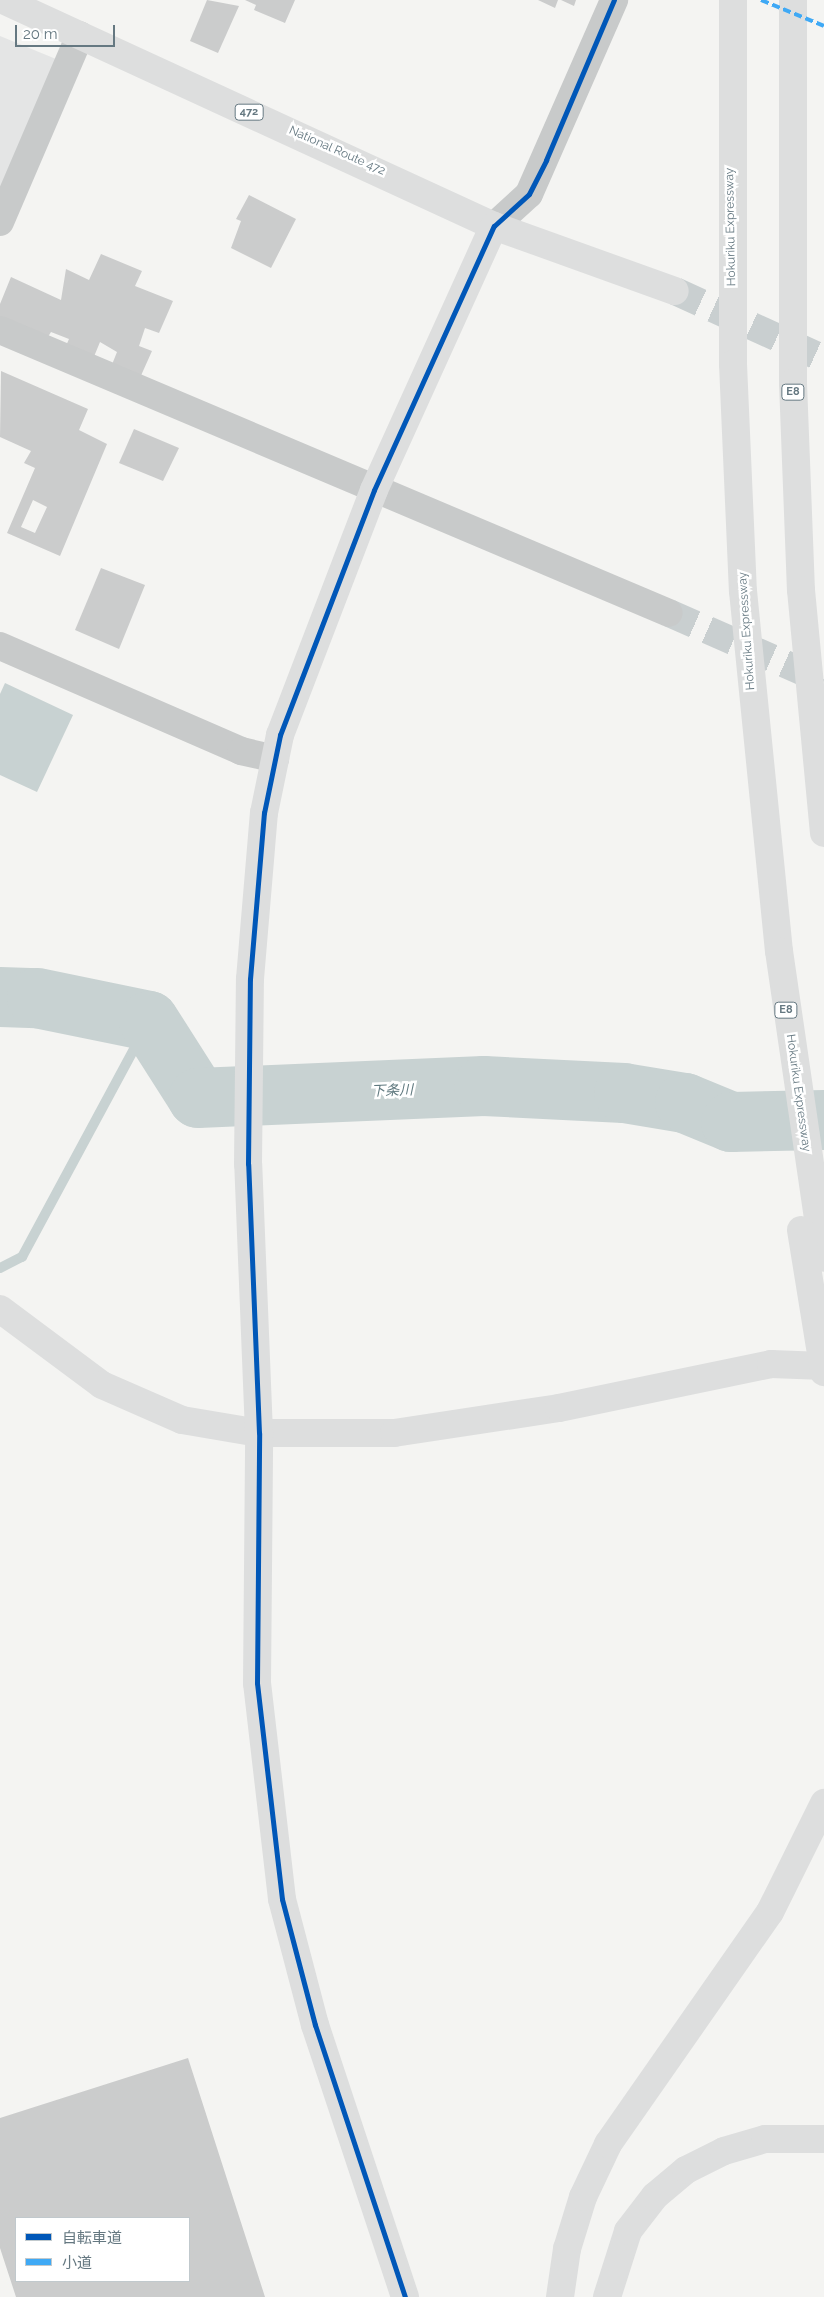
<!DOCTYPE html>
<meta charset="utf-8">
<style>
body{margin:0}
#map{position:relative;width:824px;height:2297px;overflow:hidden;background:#f4f4f2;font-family:Raleway,"Noto Sans JP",sans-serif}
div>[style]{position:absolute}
.built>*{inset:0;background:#e4e5e5}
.water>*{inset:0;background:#c8d2d2}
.stream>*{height:10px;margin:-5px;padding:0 5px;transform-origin:5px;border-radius:5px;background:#c8d2d2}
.river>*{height:60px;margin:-30px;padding:0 30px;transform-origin:30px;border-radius:30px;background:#c8d2d2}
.building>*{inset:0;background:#cbcccc}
.street-tunnel>*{height:28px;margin-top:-14px;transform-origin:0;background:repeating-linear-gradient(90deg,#c9cfd0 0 28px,transparent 0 42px)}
.highway-tunnel>*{height:28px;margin-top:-14px;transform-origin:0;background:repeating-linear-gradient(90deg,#c9cfd0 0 28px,transparent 0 42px)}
.street>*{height:28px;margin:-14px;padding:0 14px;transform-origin:14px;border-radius:14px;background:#c8caca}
.secondary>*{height:28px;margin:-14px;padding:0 14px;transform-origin:14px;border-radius:14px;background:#dddede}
.highway>*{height:28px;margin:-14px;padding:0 14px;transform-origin:14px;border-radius:14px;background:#dddede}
.quiet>*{height:4px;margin-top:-2px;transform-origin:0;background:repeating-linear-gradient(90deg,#3fa9f5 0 8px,transparent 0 12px)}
.cycleway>*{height:5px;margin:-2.5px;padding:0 2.5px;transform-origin:2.5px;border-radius:2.5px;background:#0057b8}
span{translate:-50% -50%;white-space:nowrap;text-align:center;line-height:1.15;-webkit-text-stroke:5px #fff;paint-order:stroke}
.shield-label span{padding:1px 4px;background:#fff;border:1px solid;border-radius:4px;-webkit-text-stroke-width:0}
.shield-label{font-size:11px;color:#657881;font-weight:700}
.street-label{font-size:12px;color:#657881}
.water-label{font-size:14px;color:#60797f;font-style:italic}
.legend{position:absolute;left:15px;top:2217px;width:175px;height:65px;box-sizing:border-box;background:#fff;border:1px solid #c1c9cd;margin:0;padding:6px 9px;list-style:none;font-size:15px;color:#657881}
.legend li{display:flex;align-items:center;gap:10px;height:25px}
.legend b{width:25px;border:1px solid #c1c9cd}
.scale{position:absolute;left:15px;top:25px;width:100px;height:22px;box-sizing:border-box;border:2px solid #657881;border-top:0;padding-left:6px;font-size:15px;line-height:18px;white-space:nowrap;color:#657881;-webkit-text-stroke:4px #fff;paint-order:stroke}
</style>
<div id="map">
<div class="built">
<i style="clip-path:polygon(0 36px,56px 59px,0 188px)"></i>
</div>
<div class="water">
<i style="clip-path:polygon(5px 683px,73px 715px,37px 792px,0 775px,0 694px)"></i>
</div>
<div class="stream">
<i style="left:0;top:1268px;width:25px;rotate:-27deg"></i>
<i style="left:22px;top:1257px;width:268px;rotate:-61.7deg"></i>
</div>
<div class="river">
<i style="left:0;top:997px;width:37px;rotate:2deg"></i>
<i style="left:37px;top:998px;width:114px;rotate:11.6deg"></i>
<i style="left:149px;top:1021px;width:91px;rotate:57.5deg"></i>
<i style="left:198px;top:1098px;width:286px;rotate:-2.4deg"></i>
<i style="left:484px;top:1086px;width:140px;rotate:2.9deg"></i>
<i style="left:624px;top:1093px;width:62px;rotate:9.3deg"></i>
<i style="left:685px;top:1103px;width:50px;rotate:22.4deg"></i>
<i style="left:731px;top:1122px;width:93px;rotate:-1.2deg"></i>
</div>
<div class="building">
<i style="clip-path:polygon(207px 0,239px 6px,218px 53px,190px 41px)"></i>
<i style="clip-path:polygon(245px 0,295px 0,285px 23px,254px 10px,256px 5px)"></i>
<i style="clip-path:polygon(538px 0,558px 0,555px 8px)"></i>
<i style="clip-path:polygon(561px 0,576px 0,574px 6px)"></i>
<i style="clip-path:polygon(249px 195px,296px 219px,271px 268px,231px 248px,241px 221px,236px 219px)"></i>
<i style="clip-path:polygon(101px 254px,142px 271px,135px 286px,173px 301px,159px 333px,145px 328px,139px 346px,152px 351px,139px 380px,111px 367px,117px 352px,100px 342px,93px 359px,65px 348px,69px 339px,51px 332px,46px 340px,0 321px,0 304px,11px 277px,61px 300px,66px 269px,89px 280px)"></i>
<i style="clip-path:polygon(evenodd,1px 371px,88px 409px,79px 430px,107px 444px,60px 556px,7px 533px,35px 468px,24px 463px,31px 451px,0 437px,1px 371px,33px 500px,47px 507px,35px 533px,21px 527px,33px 500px)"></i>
<i style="clip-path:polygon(134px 429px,179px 448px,163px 481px,119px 463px)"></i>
<i style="clip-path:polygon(101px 568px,145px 585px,119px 649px,75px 630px)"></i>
<i style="clip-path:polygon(evenodd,188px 2058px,265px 2297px,16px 2297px,0 2248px,0 2118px,188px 2058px,16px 2218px,189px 2218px,189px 2281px,16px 2281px,16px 2218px)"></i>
</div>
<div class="street-tunnel">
<i style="left:669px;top:613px;width:169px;rotate:23.7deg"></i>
</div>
<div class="highway-tunnel">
<i style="left:675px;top:291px;width:164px;rotate:24.5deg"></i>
</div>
<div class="street">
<i style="left:0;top:222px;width:203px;rotate:-66.8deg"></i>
<i style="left:494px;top:226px;width:47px;rotate:-42.4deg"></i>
<i style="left:529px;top:194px;width:212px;rotate:-66.3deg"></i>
<i style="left:0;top:330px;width:726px;rotate:22.93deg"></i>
<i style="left:0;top:646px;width:263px;rotate:23.5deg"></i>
<i style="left:241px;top:751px;width:35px;rotate:13deg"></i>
</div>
<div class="secondary">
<i style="left:0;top:1309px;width:127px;rotate:36.7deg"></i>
<i style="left:102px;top:1385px;width:87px;rotate:23.6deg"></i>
<i style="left:182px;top:1420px;width:78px;rotate:9.6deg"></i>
<i style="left:259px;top:1433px;width:135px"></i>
<i style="left:394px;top:1433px;width:167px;rotate:-8.6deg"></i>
<i style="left:559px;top:1408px;width:217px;rotate:-11.7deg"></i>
<i style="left:771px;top:1364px;width:53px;rotate:2.2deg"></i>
<i style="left:405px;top:2297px;width:287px;rotate:-108.3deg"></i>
<i style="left:315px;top:2025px;width:130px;rotate:-104.7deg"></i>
<i style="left:282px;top:1899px;width:217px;rotate:-96.6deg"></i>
<i style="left:257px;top:1683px;width:250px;rotate:-89.5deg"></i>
<i style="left:259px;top:1433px;width:269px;rotate:-92.3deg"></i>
<i style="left:248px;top:1164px;width:185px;rotate:-89.4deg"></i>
<i style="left:250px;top:979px;width:167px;rotate:-85.2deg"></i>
<i style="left:264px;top:813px;width:80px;rotate:-78.4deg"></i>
<i style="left:280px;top:735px;width:262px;rotate:-69deg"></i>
<i style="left:374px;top:490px;width:290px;rotate:-65.6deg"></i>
</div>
<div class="highway">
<i style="left:3px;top:0;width:541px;rotate:24.72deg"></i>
<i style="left:494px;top:226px;width:192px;rotate:19.8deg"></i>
<i style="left:733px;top:0;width:364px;rotate:90deg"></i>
<i style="left:733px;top:364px;width:227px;rotate:87.5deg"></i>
<i style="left:743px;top:591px;width:362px;rotate:84.3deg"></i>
<i style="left:779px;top:951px;width:310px;rotate:81.7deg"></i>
<i style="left:793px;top:0;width:383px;rotate:90deg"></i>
<i style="left:793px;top:383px;width:207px;rotate:87.8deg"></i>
<i style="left:801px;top:590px;width:244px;rotate:84.6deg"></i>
<i style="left:801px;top:1230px;width:144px;rotate:80.8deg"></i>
<i style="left:560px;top:2297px;width:49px;rotate:-81.7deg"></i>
<i style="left:567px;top:2249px;width:54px;rotate:-72.9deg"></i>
<i style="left:583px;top:2197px;width:59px;rotate:-64.7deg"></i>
<i style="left:608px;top:2144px;width:283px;rotate:-55.1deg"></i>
<i style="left:770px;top:1912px;width:122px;rotate:-63.6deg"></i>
<i style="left:607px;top:2297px;width:69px;rotate:-72.3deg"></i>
<i style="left:628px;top:2231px;width:44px;rotate:-52.4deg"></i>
<i style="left:655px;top:2196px;width:40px;rotate:-40deg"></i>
<i style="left:686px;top:2170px;width:42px;rotate:-26.6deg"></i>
<i style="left:724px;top:2151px;width:43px;rotate:-16.3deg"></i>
<i style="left:765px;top:2139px;width:59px"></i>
</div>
<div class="quiet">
<i style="left:761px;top:0;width:68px;rotate:22.4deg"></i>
</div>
<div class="cycleway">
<i style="left:405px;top:2297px;width:287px;rotate:-108.3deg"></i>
<i style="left:315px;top:2025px;width:130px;rotate:-104.7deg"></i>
<i style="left:282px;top:1899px;width:217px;rotate:-96.6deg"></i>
<i style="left:257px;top:1683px;width:250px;rotate:-89.5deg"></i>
<i style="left:259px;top:1433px;width:269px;rotate:-92.3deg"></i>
<i style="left:248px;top:1164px;width:185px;rotate:-89.4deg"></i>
<i style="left:250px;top:979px;width:167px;rotate:-85.2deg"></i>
<i style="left:264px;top:813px;width:80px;rotate:-78.4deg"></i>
<i style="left:280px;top:735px;width:262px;rotate:-69deg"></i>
<i style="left:374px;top:490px;width:290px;rotate:-65.6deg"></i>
<i style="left:494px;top:226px;width:47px;rotate:-42.4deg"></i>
<i style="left:529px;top:194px;width:38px;rotate:-63deg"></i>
<i style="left:546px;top:160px;width:174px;rotate:-67deg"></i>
</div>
<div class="shield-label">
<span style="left:249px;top:112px">472</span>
<span style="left:793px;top:392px">E8</span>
<span style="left:786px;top:1010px">E8</span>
</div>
<div class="street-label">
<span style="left:337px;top:151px;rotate:24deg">National Route 472</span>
<span style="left:731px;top:227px;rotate:-91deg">Hokuriku Expressway</span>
<span style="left:747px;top:631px;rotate:-94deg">Hokuriku Expressway</span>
<span style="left:798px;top:1093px;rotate:82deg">Hokuriku Expressway</span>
</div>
<div class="water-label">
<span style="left:392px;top:1090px;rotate:-2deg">下条川</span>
</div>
<ul class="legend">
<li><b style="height:6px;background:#0057b8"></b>自転車道</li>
<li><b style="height:6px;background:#3fa9f5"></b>小道</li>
</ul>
<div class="scale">20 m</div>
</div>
